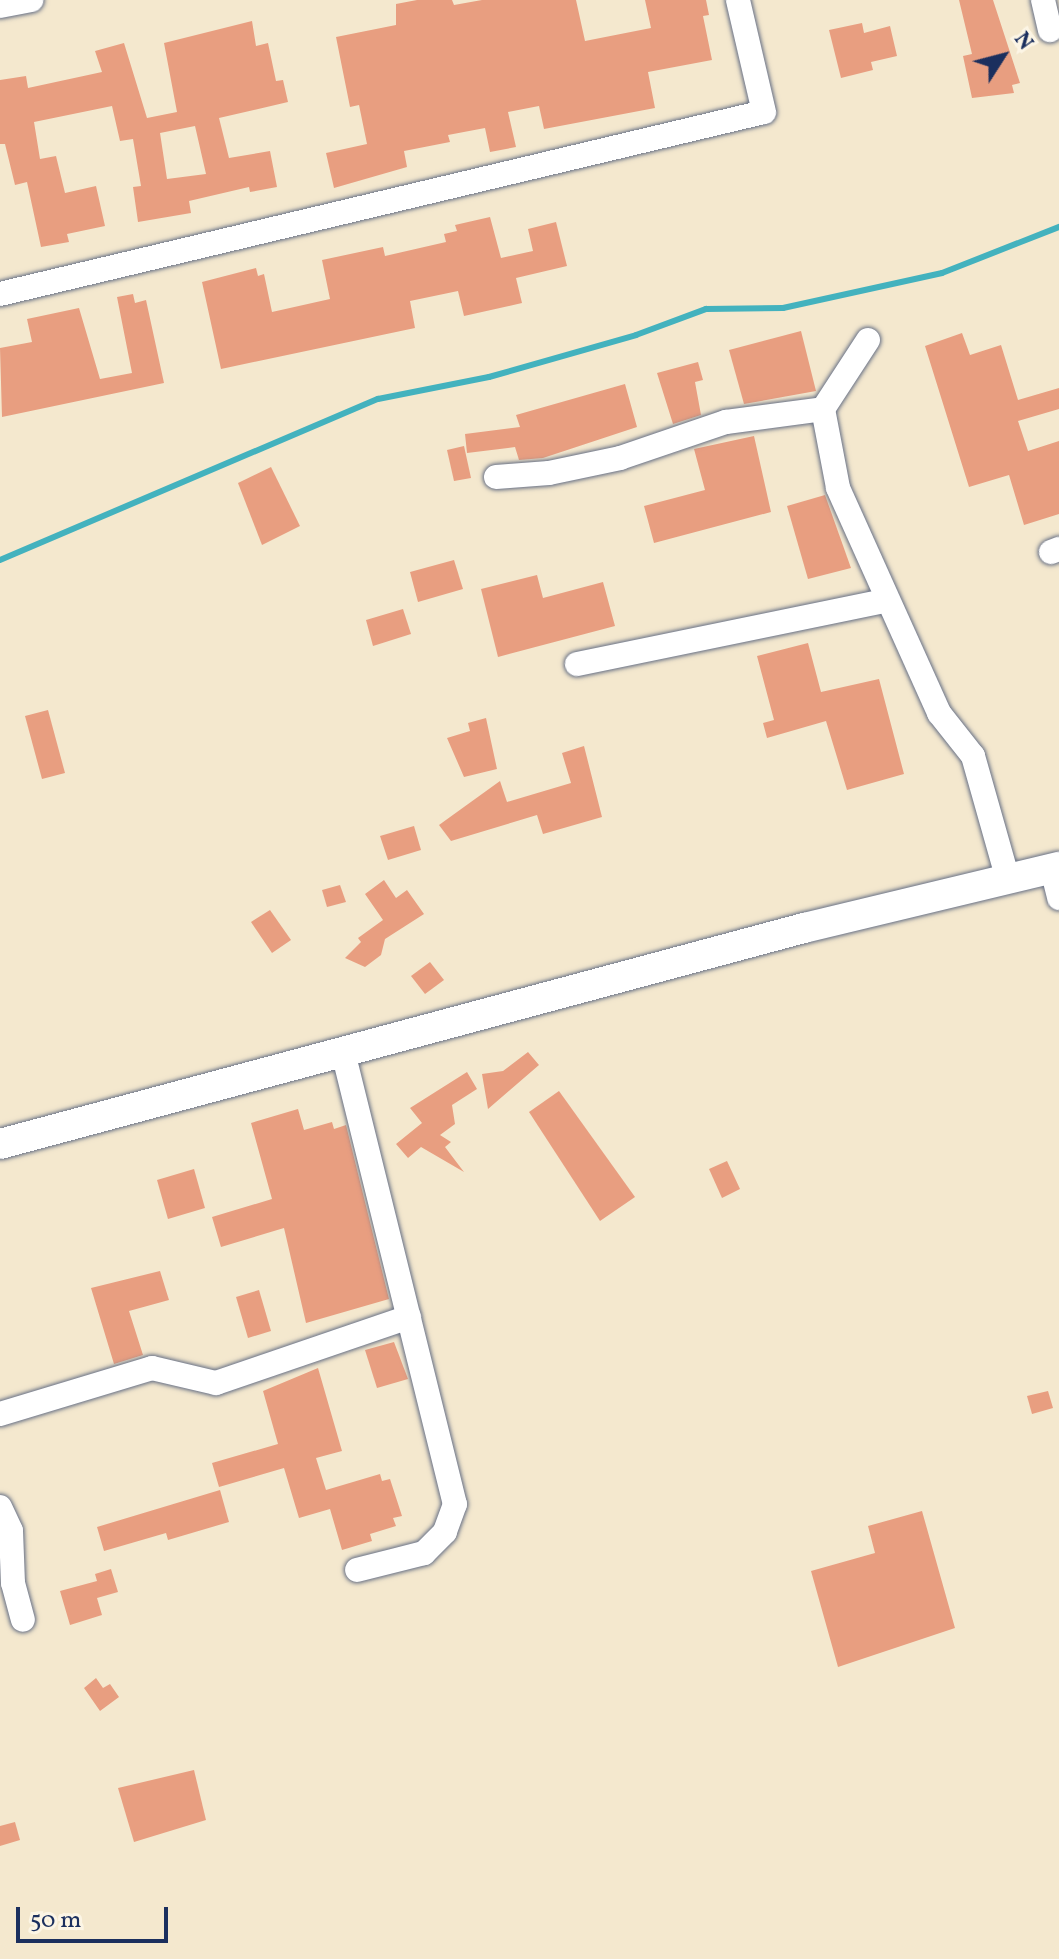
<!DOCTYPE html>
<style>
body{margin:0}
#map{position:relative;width:1059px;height:1959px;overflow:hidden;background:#f4e8ce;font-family:Vollkorn,serif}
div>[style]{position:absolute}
.stream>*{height:6px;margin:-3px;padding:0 3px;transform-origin:3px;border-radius:3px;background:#43b2be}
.building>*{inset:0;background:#e89e80}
.roads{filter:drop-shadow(0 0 2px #677085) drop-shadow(0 0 2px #677085)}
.minor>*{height:24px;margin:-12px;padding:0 12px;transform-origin:12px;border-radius:12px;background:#fff}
.tertiary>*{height:30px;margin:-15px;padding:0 15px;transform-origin:15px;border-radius:15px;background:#fff}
span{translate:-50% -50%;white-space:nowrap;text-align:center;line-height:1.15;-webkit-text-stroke:7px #fcf5e5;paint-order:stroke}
.north{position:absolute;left:963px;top:16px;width:80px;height:80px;-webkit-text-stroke:6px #fcf5e5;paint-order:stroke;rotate:54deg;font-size:22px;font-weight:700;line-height:32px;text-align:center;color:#1b2f5e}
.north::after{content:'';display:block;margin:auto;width:28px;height:36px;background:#1b2f5e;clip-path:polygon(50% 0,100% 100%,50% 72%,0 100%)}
.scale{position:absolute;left:16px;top:1907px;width:152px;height:36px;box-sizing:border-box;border:4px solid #1b2f5e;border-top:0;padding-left:10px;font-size:24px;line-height:28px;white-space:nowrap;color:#1b2f5e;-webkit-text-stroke:6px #fcf5e5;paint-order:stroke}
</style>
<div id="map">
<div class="stream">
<i style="left:0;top:560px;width:411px;rotate:-23.1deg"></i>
<i style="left:378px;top:399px;width:113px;rotate:-11.2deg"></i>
<i style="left:489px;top:377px;width:153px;rotate:-15.9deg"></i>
<i style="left:636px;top:335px;width:75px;rotate:-20.4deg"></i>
<i style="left:706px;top:309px;width:77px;rotate:-0.7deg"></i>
<i style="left:783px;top:308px;width:163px;rotate:-12.4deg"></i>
<i style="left:942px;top:273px;width:126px;rotate:-21.5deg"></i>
</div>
<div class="building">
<i style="clip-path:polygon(417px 0,452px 0,454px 5px,482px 0,576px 0,585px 41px,651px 28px,645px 0,706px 0,709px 15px,703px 16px,712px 60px,648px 72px,655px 108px,544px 129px,539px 106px,508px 112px,516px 147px,490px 152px,485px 128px,448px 135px,450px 142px,404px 151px,407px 167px,334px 188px,326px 153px,367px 144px,359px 105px,350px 107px,336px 37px,396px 25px,396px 4px)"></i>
<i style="clip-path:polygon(959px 0,993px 0,1020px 83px,1012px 85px,1014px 93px,972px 98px,963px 56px,972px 54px)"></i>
<i style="clip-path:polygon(evenodd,252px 21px,256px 46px,268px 43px,276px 81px,283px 80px,288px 102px,219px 118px,229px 158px,270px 151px,277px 187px,250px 192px,249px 187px,189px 201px,191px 213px,138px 222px,133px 187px,141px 186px,133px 139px,120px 141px,112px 106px,34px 122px,40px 159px,56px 156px,65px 193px,96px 186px,105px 226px,67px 234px,69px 242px,41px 247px,27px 182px,15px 185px,5px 144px,0 144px,0 80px,26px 76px,28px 88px,102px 72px,95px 51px,124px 43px,147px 118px,177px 112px,164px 43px,252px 21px,195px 126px,206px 174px,167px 179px,160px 133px,195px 126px)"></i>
<i style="clip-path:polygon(862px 23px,864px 33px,890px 26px,897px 56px,871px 62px,873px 70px,841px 78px,829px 30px)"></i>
<i style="clip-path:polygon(490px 217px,501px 258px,533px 251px,528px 229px,556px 222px,567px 266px,516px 278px,522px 303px,464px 316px,458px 291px,410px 301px,415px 328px,221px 369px,202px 282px,256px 268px,258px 276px,264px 274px,272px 312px,330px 299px,322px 260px,383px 247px,385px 256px,446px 242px,444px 234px,457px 231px,455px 225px)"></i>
<i style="clip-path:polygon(133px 294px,135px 303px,146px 300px,164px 383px,2px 417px,0 348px,32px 342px,27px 319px,79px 308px,100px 379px,132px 373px,117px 297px)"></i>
<i style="clip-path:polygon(801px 331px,816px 391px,744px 404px,729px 350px)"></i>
<i style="clip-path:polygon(962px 333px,970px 355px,1001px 345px,1018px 400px,1059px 388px,1059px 409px,1018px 421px,1028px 451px,1059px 441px,1059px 514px,1024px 525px,1009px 475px,969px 487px,925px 346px)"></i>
<i style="clip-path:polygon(698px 362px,703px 380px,695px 382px,701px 415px,673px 424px,657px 373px)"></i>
<i style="clip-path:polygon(625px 384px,637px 427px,543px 458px,519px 460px,515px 447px,467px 453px,465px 434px,520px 427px,516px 415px)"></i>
<i style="clip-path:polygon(754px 436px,771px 512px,654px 543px,644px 506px,705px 490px,694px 449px)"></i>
<i style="clip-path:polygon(464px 446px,471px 478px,454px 481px,447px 450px)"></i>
<i style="clip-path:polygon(271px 467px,300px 526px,262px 545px,238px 483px)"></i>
<i style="clip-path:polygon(825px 495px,851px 568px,808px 579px,787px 506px)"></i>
<i style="clip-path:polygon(454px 560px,463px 589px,418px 602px,410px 572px)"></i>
<i style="clip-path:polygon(537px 575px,543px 598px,603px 582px,615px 626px,498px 657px,481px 589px)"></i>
<i style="clip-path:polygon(403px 609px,411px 634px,373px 646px,366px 620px)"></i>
<i style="clip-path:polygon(808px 643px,821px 692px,879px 679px,904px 774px,847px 790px,826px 721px,767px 738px,763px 723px,774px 720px,757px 656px)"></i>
<i style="clip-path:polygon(48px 710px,65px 773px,42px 779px,25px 716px)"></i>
<i style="clip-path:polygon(486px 718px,497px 769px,464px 777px,447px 738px,470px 731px,468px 723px)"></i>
<i style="clip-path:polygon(584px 746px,602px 817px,543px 834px,537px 815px,451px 841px,439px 825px,500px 781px,507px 802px,571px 783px,562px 753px)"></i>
<i style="clip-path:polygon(414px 826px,421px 850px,388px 860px,380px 836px)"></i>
<i style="clip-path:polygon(384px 880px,396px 898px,407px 890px,424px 914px,385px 939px,381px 955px,365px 967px,345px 958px,361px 942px,358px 938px,383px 920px,365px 894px)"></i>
<i style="clip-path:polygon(340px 885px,346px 902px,327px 907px,322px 890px)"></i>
<i style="clip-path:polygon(270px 910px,291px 940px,272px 953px,251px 922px)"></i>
<i style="clip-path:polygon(430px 962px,444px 980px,425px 994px,411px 976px)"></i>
<i style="clip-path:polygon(528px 1052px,539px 1065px,488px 1109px,482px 1074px,503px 1071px)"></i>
<i style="clip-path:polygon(467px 1072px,477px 1089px,452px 1105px,455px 1124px,440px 1135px,451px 1142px,445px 1147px,464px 1172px,421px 1147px,408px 1158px,396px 1144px,422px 1123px,410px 1108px)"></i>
<i style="clip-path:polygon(559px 1091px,635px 1197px,600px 1221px,529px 1112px)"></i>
<i style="clip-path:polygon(298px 1109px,304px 1130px,332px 1122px,334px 1129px,346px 1125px,389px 1299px,306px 1323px,284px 1228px,221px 1247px,212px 1217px,272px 1199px,251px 1123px)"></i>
<i style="clip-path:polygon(727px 1161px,740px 1189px,722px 1198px,709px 1169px)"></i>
<i style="clip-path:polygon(194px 1169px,205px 1208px,168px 1219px,157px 1180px)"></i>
<i style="clip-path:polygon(160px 1271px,169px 1300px,129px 1311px,143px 1355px,114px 1364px,91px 1288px)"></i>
<i style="clip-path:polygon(259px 1290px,271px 1331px,248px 1338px,236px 1297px)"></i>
<i style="clip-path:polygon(394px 1342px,408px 1379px,377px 1388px,365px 1350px)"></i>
<i style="clip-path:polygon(318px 1368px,342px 1451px,316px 1458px,326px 1490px,380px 1474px,382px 1481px,390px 1479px,402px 1516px,393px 1518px,396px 1526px,370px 1534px,372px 1541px,342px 1550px,330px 1509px,299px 1518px,284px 1468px,219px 1487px,212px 1463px,278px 1444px,263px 1391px)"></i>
<i style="clip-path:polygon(1048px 1391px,1053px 1408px,1032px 1414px,1027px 1396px)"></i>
<i style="clip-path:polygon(220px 1490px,229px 1522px,168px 1540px,166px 1533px,104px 1551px,97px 1527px)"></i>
<i style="clip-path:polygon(922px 1511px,955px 1628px,838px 1667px,811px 1571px,875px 1553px,868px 1526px)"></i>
<i style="clip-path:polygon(111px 1569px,118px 1592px,97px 1598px,102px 1615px,70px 1625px,60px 1591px,97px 1581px,95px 1574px)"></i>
<i style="clip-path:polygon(96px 1678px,103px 1688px,110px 1684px,119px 1697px,100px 1711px,84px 1688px)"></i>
<i style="clip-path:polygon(194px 1770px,206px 1820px,134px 1842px,118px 1788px)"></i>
<i style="clip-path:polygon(15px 1822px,20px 1840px,0 1846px,0 1826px)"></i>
</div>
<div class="roads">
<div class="minor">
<i style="left:1043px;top:0;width:31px;rotate:77deg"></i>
<i style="left:0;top:6px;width:32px;rotate:-11deg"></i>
<i style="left:0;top:294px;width:785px;rotate:-13.4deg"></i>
<i style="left:764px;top:112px;width:115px;rotate:-103.1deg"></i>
<i style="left:868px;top:340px;width:82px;rotate:123.1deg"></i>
<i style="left:823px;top:409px;width:80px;rotate:79.2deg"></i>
<i style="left:838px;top:488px;width:247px;rotate:65.8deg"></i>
<i style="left:939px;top:713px;width:55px;rotate:51.7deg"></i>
<i style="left:973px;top:756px;width:129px;rotate:74.2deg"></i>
<i style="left:496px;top:477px;width:53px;rotate:-4.3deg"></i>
<i style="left:549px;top:473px;width:73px;rotate:-11.9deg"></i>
<i style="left:620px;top:458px;width:112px;rotate:-18.8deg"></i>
<i style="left:726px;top:422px;width:98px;rotate:-7.6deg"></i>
<i style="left:1051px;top:552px;width:9px;rotate:-21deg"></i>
<i style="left:577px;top:664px;width:314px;rotate:-11.6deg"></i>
<i style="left:1052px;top:869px;width:30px;rotate:76deg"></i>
<i style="left:343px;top:1052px;width:466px;rotate:76.1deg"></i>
<i style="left:455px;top:1504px;width:30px;rotate:110deg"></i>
<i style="left:445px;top:1532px;width:30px;rotate:135deg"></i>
<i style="left:424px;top:1553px;width:69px;rotate:165.8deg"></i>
<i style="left:0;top:1414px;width:159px;rotate:-16.8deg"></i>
<i style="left:152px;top:1368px;width:66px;rotate:13.2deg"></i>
<i style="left:216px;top:1383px;width:204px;rotate:-18.9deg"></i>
<i style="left:0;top:1507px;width:26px;rotate:65deg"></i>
<i style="left:11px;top:1531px;width:52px;rotate:87.8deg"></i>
<i style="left:13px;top:1583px;width:38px;rotate:75deg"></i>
</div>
<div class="tertiary">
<i style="left:0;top:1144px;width:833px;rotate:-15.04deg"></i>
<i style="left:804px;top:928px;width:262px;rotate:-13.5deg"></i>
</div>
</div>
<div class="north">N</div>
<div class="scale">50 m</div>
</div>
